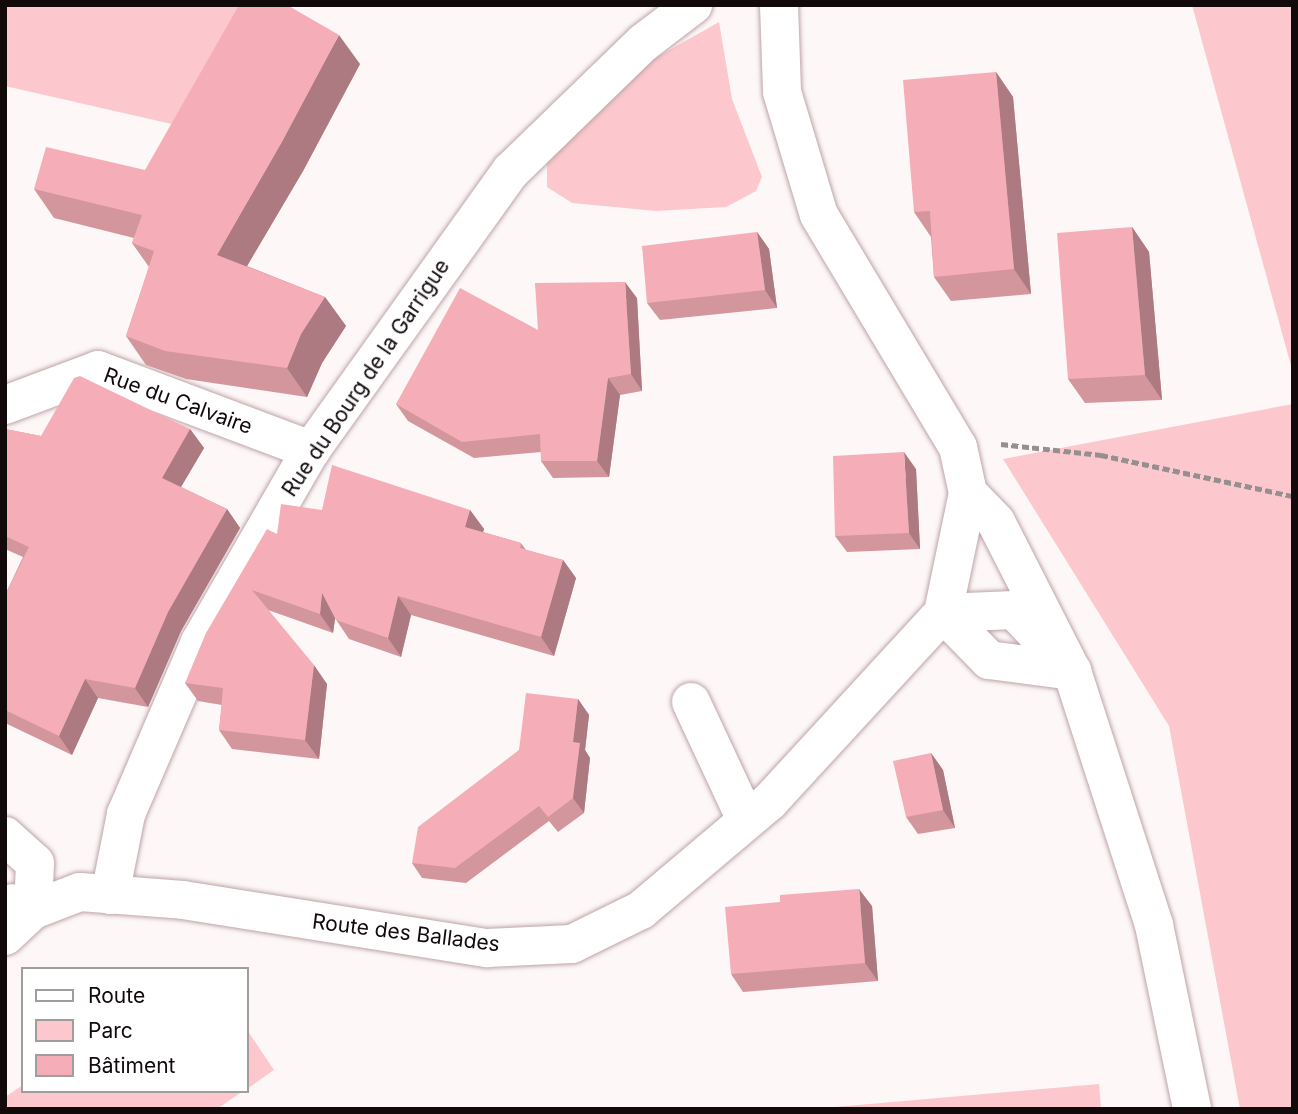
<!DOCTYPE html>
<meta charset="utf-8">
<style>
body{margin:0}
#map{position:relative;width:1298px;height:1114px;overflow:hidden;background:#fdf7f8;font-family:Inter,sans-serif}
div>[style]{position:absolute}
.green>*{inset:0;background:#fcc8ce}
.path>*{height:4.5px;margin-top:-2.25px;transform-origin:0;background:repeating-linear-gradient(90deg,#968f90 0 7px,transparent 0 10.5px)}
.roads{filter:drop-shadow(0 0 2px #bea4a7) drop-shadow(0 0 2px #bea4a7)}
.minor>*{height:38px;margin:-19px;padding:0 19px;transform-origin:19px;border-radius:19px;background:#fff}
.wall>*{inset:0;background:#d3969d}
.shaded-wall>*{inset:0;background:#ac7a80}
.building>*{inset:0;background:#f5aeb7}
span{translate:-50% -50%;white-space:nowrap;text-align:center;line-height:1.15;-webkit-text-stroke:6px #fff;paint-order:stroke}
.street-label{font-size:21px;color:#11090a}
.frame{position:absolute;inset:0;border:7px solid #11090a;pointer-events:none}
.legend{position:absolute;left:21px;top:967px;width:228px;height:126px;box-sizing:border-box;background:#fff;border:2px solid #a09d9d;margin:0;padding:9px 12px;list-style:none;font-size:21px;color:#11090a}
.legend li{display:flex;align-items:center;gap:14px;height:35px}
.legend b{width:35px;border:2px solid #a09d9d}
</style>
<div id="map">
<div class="green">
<i style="clip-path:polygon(5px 5px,261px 5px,185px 127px,5px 86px)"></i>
<i style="clip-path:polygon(1192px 5px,1293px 5px,1293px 373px)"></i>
<i style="clip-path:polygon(719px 22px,732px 99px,762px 177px,756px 191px,726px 207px,656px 211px,572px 203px,547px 187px,547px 154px,657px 57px)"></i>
<i style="clip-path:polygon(1293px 404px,1293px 1109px,1240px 1109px,1169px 726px,1003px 459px)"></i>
<i style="clip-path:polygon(247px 1030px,274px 1070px,247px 1089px)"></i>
<i style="clip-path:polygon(1099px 1084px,1101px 1109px,812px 1109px)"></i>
<i style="clip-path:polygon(23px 1085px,23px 1091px,243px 1091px,217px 1109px,5px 1109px,5px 1097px)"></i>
</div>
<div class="path">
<i style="left:1001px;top:444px;width:101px;rotate:6.3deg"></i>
<i style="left:1101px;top:455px;width:196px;rotate:12.1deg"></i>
</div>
<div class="roads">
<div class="minor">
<i style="left:779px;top:5px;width:87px;rotate:88deg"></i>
<i style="left:782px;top:92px;width:128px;rotate:73.3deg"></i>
<i style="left:819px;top:215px;width:270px;rotate:59.1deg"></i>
<i style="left:958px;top:447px;width:47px;rotate:77.7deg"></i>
<i style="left:968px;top:493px;width:123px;rotate:101.8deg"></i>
<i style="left:5px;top:405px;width:99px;rotate:-20.6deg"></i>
<i style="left:98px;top:370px;width:228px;rotate:20.6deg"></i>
<i style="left:968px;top:493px;width:40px;rotate:46deg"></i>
<i style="left:996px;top:522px;width:167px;rotate:63deg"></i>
<i style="left:1072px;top:671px;width:267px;rotate:72.1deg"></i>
<i style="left:1154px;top:925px;width:188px;rotate:78.3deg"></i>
<i style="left:943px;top:613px;width:71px;rotate:-2.4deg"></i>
<i style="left:1014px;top:610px;width:51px;rotate:46.6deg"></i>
<i style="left:943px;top:613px;width:66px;rotate:45.6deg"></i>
<i style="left:989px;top:660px;width:84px;rotate:7.5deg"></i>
<i style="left:691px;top:702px;width:130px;rotate:65deg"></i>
<i style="left:5px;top:836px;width:40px;rotate:42deg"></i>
<i style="left:35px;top:863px;width:47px;rotate:92.4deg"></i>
<i style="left:33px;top:910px;width:22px;rotate:-162deg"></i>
<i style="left:110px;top:895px;width:83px;rotate:-78.8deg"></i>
<i style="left:126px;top:814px;width:187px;rotate:-66.7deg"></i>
<i style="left:200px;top:642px;width:222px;rotate:-60deg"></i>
<i style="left:311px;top:450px;width:343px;rotate:-54.4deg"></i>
<i style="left:511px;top:171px;width:184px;rotate:-44.1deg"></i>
<i style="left:643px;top:43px;width:63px;rotate:-37.2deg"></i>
<i style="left:5px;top:936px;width:38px;rotate:-43deg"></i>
<i style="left:33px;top:910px;width:50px;rotate:-21deg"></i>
<i style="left:80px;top:892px;width:103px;rotate:4.4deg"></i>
<i style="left:183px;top:900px;width:308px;rotate:9deg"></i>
<i style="left:487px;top:948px;width:85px;rotate:-2.7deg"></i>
<i style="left:572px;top:944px;width:77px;rotate:-26.2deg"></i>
<i style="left:641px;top:910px;width:169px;rotate:-40.2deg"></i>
<i style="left:770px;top:801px;width:255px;rotate:-47.4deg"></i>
</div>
</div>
<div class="wall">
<i style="clip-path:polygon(360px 64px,303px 171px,247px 266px,325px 297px,346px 326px,322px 363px,307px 397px,186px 379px,146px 365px,126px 336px,149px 267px,132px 243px,134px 238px,54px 218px,34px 189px,145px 170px)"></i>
<i style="clip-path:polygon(996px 72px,1013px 97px,1031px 294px,951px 301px,934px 277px,931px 237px,914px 212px)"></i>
<i style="clip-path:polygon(1132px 227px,1149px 252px,1162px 400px,1085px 403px,1068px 379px)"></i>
<i style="clip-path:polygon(757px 232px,769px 249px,777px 308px,660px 320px,647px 303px)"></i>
<i style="clip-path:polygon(637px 298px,642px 391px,620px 395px,609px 477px,553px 478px,541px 461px,541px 452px,474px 458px,408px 421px,396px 404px,538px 330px)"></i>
<i style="clip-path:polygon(5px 429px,41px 436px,190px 429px,204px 448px,181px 487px,227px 509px,240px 528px,181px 631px,148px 707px,98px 698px,72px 755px,5px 723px,5px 595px,23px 557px,5px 549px)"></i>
<i style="clip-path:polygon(916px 469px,920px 549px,847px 552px,835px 536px)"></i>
<i style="clip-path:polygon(322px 510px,470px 510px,484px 529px,483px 532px,521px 543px,526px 550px,563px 560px,576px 578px,554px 656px,411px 615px,401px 657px,349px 639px,335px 618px,333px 633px,268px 610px,327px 684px,319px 759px,232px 749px,219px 730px,222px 705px,198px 701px,185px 683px,277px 534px)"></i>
<i style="clip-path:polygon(578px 699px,589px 715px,585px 750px,590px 758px,584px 813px,558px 832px,549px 821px,466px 883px,422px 878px,412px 863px,519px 750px)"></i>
<i style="clip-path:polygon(931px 753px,943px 770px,955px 828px,918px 834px,906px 817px)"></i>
<i style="clip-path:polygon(780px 902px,872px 906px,878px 981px,743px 992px,731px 974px)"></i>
</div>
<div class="shaded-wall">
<i style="clip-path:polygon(339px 35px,360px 64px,303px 171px,237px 283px,217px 255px)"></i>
<i style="clip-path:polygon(996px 72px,1013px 97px,1031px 294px,1014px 269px)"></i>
<i style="clip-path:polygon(1132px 227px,1149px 252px,1162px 400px,1145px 375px)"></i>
<i style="clip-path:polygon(757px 232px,769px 249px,777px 308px,765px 290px)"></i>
<i style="clip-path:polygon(625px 282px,637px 298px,642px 391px,631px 374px)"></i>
<i style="clip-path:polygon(325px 297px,346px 326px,322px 363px,307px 397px,287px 368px,301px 334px)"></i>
<i style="clip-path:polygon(608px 378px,620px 395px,609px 477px,597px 461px)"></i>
<i style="clip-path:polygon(190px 429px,204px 448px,175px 497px,162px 478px)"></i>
<i style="clip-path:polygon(904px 452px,916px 469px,920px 549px,909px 533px)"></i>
<i style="clip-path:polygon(227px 509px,240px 528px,181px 631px,148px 707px,135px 688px,168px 612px)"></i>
<i style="clip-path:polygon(470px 510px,484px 529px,479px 545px,465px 527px)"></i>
<i style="clip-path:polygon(563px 560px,576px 578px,554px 656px,541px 637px)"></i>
<i style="clip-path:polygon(322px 593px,336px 612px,333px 633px,320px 614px)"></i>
<i style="clip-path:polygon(398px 596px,411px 615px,401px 657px,388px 638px)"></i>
<i style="clip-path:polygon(314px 665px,327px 684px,319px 759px,305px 740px)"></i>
<i style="clip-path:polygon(85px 679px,98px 698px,72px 755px,59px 736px)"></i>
<i style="clip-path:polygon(578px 699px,589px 715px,585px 750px,590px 758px,584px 813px,573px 798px,573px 742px)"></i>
<i style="clip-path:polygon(931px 753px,943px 770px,955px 828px,943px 810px)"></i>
<i style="clip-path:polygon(859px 889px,872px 906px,878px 981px,865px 963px)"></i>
</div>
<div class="building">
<i style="clip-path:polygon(239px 5px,287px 5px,339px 35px,282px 142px,217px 255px,325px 297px,301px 334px,287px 368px,165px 351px,126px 336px,154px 251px,132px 243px,142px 215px,34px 189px,46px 147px,145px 170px)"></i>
<i style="clip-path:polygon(996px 72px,1014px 269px,934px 277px,930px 211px,914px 212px,903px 80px)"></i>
<i style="clip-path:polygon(1132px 227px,1145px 375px,1068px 379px,1057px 233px)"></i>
<i style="clip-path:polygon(757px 232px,765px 290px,647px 303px,642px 246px)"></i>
<i style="clip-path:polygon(625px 282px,631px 374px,608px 378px,597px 461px,541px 461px,540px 434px,462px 442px,396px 404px,460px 288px,538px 330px,535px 283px)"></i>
<i style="clip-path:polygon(80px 376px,190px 429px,162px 478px,227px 509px,168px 612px,135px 688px,85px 679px,59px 736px,5px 710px,5px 595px,29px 547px,5px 536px,5px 429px,41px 436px,74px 378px)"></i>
<i style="clip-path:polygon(904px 452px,909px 533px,835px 536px,833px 456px)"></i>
<i style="clip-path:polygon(332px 465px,470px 510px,465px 527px,521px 543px,520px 548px,563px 560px,541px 637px,398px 596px,388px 638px,336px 620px,322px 593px,320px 614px,252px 590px,314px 665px,305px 740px,219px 730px,223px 688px,185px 683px,206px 633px,267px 529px,277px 534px,281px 504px,322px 510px)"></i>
<i style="clip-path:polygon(526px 693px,578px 699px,573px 742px,580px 743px,573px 798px,548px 817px,539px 806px,455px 868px,412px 863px,418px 827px,519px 750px)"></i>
<i style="clip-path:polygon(931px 753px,943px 810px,906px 817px,893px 761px)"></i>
<i style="clip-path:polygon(859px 889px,865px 963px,731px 974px,725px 907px,780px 902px,780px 895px)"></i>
</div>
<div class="street-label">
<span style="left:366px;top:378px;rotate:-56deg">Rue du Bourg de la Garrigue</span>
<span style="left:178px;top:401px;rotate:20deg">Rue du Calvaire</span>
<span style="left:406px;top:933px;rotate:7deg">Route des Ballades</span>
</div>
<div class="frame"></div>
<ul class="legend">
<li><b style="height:9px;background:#fff"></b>Route</li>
<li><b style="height:19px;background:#fcc8ce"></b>Parc</li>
<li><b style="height:19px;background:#f5aeb7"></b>Bâtiment</li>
</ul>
</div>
